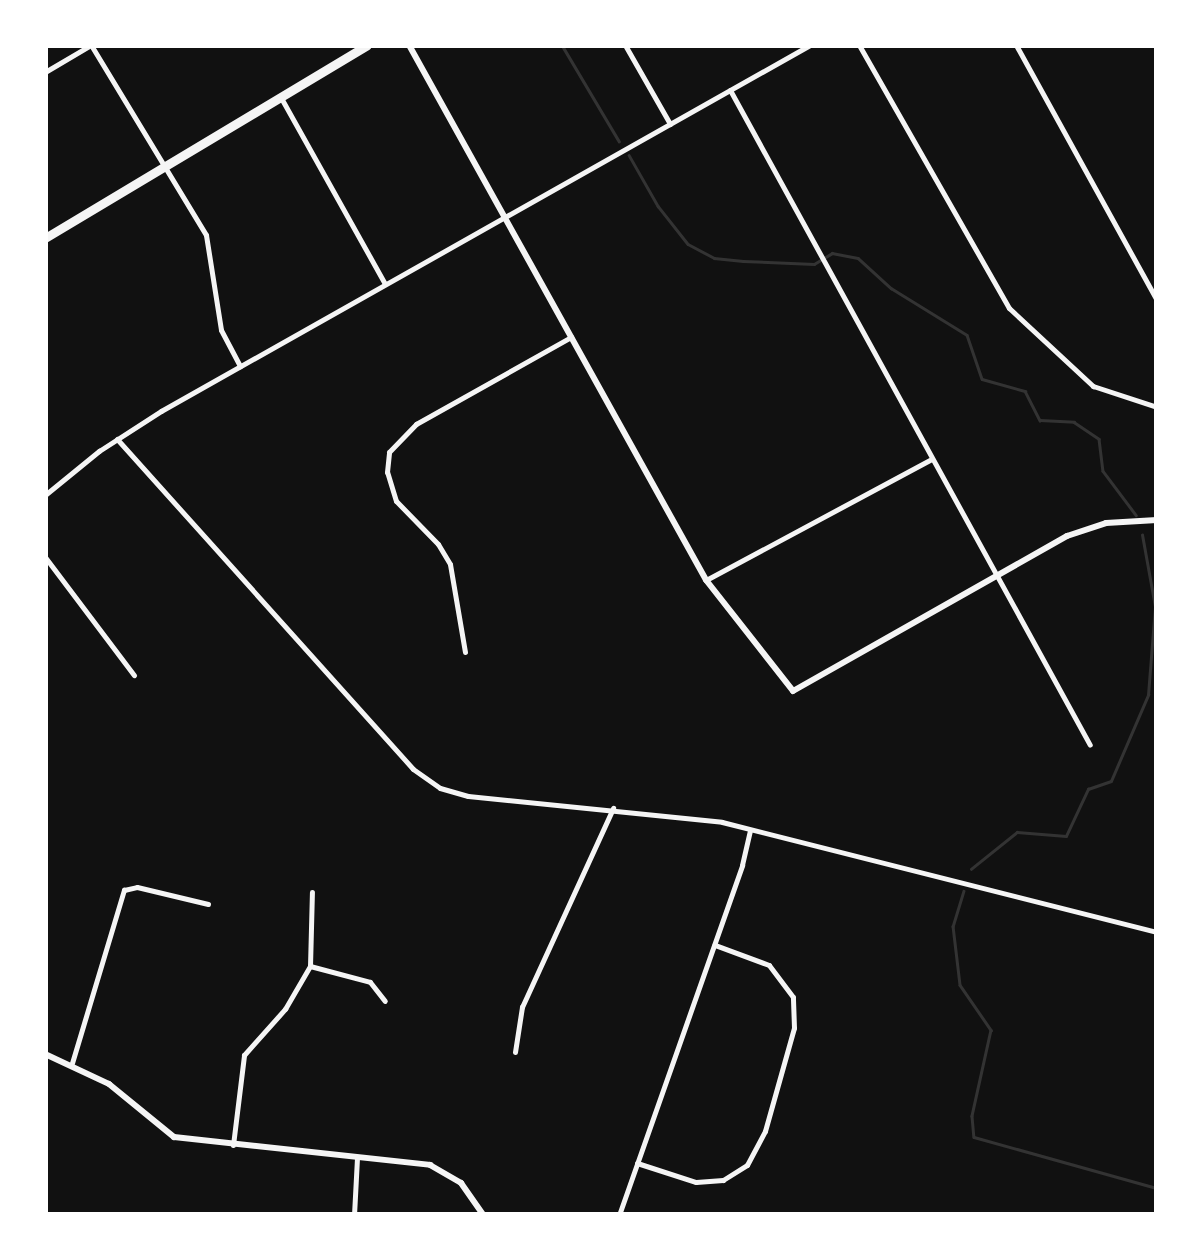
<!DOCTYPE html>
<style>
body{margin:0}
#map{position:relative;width:1202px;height:1260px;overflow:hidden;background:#111;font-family:Commissioner,sans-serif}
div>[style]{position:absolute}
.stream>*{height:2.5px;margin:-1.25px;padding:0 1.25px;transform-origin:1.25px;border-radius:1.25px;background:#333}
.minor>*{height:5px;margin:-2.5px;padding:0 2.5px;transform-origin:2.5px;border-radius:2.5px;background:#f5f5f5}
.tertiary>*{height:6px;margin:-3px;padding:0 3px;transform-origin:3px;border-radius:3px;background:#f5f5f5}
.trunk>*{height:9px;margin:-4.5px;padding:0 4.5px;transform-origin:4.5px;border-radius:4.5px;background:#f5f5f5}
span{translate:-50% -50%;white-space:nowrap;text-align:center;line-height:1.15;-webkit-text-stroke:10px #fff;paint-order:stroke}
.frame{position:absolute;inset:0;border:48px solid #fff;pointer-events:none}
</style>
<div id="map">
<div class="stream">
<i style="left:562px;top:45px;width:112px;rotate:59.3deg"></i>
<i style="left:629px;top:155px;width:59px;rotate:60.4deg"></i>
<i style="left:658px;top:206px;width:48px;rotate:51.7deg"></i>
<i style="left:688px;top:244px;width:30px;rotate:28deg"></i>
<i style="left:714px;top:258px;width:29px;rotate:6deg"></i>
<i style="left:743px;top:261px;width:71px;rotate:2.4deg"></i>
<i style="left:814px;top:264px;width:21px;rotate:-31deg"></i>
<i style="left:832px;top:253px;width:26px;rotate:11deg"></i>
<i style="left:858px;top:258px;width:45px;rotate:42.3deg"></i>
<i style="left:891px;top:288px;width:89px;rotate:31.7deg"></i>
<i style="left:967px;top:335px;width:46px;rotate:71.2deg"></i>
<i style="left:982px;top:379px;width:45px;rotate:15.6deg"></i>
<i style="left:1025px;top:391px;width:33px;rotate:63deg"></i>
<i style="left:1040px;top:420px;width:34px;rotate:3deg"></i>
<i style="left:1074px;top:422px;width:30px;rotate:34deg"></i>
<i style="left:1099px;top:439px;width:32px;rotate:83deg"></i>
<i style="left:1103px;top:471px;width:55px;rotate:53.1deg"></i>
<i style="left:971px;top:869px;width:59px;rotate:-38.8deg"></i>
<i style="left:1017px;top:832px;width:49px;rotate:4.7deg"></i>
<i style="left:1066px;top:836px;width:52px;rotate:-64.9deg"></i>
<i style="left:1088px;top:789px;width:24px;rotate:-19deg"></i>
<i style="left:1111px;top:781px;width:94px;rotate:-66.7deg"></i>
<i style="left:1148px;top:695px;width:88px;rotate:-85.5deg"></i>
<i style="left:1155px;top:607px;width:73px;rotate:-100.2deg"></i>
<i style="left:964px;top:891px;width:37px;rotate:107deg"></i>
<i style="left:953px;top:926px;width:59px;rotate:83.2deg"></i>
<i style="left:960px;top:985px;width:55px;rotate:55.4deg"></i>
<i style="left:991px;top:1030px;width:88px;rotate:102.5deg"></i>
<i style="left:972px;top:1116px;width:21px;rotate:85deg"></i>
<i style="left:974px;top:1137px;width:190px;rotate:15.6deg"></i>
</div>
<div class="minor">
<i style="left:91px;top:45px;width:222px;rotate:58.8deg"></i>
<i style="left:206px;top:235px;width:96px;rotate:81deg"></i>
<i style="left:221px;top:330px;width:41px;rotate:62.2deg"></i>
<i style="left:625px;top:45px;width:91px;rotate:60.3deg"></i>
<i style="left:859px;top:45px;width:303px;rotate:60.3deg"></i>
<i style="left:1009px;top:308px;width:115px;rotate:42.9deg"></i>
<i style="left:1093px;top:386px;width:67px;rotate:18.2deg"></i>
<i style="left:1016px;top:45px;width:291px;rotate:61.1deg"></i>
<i style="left:45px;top:72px;width:51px;rotate:-30.6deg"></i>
<i style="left:730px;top:90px;width:747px;rotate:61.21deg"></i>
<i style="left:280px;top:96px;width:215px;rotate:60.8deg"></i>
<i style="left:117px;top:439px;width:443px;rotate:48.1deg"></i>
<i style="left:413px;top:769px;width:33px;rotate:35deg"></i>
<i style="left:440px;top:788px;width:29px;rotate:16deg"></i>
<i style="left:468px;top:796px;width:255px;rotate:5.8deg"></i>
<i style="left:722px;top:822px;width:449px;rotate:14.2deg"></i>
<i style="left:45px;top:495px;width:70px;rotate:-39.2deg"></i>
<i style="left:99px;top:451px;width:74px;rotate:-32.8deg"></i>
<i style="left:161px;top:411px;width:745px;rotate:-29.42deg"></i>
<i style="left:45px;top:557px;width:148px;rotate:53deg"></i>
<i style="left:706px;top:580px;width:256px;rotate:-28.2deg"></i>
<i style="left:465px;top:652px;width:89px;rotate:-99.7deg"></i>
<i style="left:450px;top:564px;width:23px;rotate:-121deg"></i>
<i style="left:438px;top:544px;width:60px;rotate:-134.3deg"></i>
<i style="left:396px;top:501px;width:30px;rotate:-107deg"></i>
<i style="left:387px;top:472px;width:20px;rotate:-84deg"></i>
<i style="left:389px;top:452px;width:39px;rotate:-46deg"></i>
<i style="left:416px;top:424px;width:178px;rotate:-29.3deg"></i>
<i style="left:310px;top:966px;width:62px;rotate:14.9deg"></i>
<i style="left:370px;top:982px;width:24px;rotate:52deg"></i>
<i style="left:515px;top:1052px;width:46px;rotate:-81.2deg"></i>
<i style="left:522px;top:1007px;width:219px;rotate:-65.4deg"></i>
<i style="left:72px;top:1063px;width:181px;rotate:-73.3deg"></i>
<i style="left:124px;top:890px;width:13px;rotate:-13deg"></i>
<i style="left:137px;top:887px;width:73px;rotate:13.5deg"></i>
<i style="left:233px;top:1145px;width:91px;rotate:-83deg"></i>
<i style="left:244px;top:1055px;width:62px;rotate:-48.3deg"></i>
<i style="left:285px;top:1009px;width:50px;rotate:-59.8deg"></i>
<i style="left:310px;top:966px;width:74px;rotate:-88.5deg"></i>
<i style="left:637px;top:1163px;width:62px;rotate:17.9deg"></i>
<i style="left:696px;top:1182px;width:27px;rotate:-4deg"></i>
<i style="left:723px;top:1180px;width:28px;rotate:-32deg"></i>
<i style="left:747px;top:1165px;width:38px;rotate:-62deg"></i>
<i style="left:765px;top:1131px;width:107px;rotate:-74.3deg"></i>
<i style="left:794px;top:1028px;width:31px;rotate:-92deg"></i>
<i style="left:793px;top:997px;width:40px;rotate:-127deg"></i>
<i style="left:769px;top:965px;width:58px;rotate:-159.7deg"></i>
<i style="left:354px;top:1215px;width:57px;rotate:-87deg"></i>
<i style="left:619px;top:1215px;width:371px;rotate:-70.6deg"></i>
<i style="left:742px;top:865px;width:36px;rotate:-77deg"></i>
</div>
<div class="tertiary">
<i style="left:409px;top:45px;width:612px;rotate:60.96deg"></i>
<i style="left:706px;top:580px;width:141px;rotate:51.9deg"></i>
<i style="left:793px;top:691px;width:315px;rotate:-29.5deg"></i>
<i style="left:1067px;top:536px;width:41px;rotate:-18.4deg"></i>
<i style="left:1106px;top:523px;width:51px;rotate:-3.4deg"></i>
<i style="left:45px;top:1054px;width:71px;rotate:25.1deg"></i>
<i style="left:109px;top:1084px;width:84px;rotate:39.2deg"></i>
<i style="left:174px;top:1137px;width:258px;rotate:6.2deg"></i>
<i style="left:430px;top:1165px;width:36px;rotate:30deg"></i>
<i style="left:461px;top:1183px;width:39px;rotate:55deg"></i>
</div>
<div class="trunk">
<i style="left:45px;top:238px;width:375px;rotate:-30.9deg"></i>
</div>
<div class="frame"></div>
</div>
